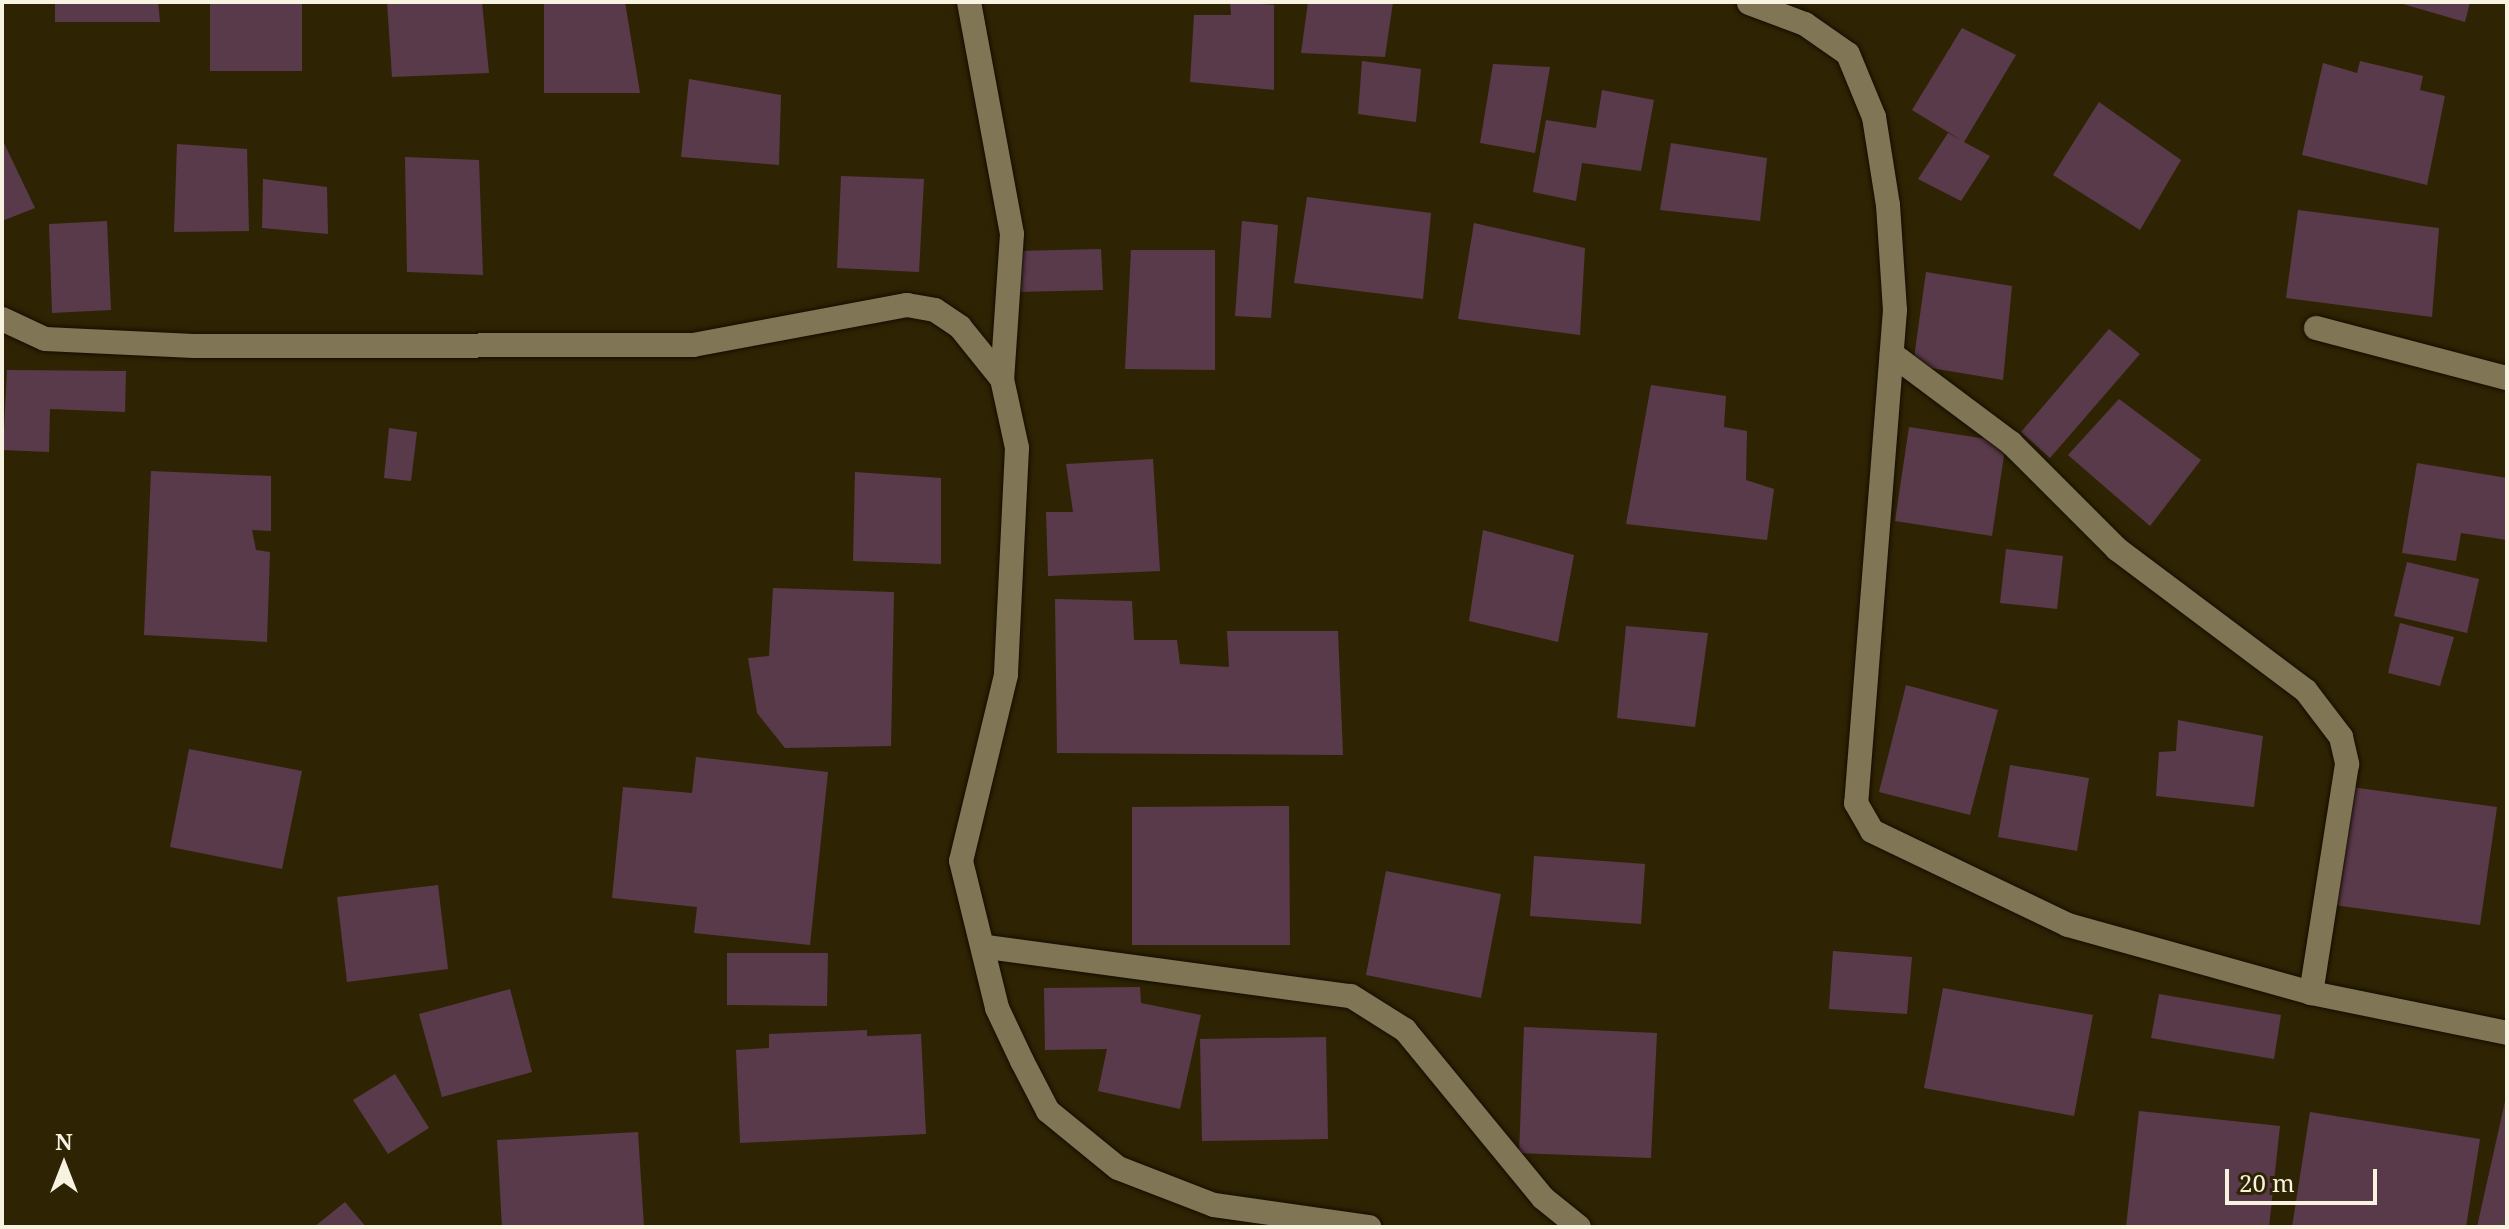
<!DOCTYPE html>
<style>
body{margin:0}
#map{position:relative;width:2509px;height:1229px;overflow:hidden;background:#2e2404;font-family:"Noto Serif",serif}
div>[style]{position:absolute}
.building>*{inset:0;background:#593a4b}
.roads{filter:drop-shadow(0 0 2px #150d00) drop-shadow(0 0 2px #150d00)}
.minor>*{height:24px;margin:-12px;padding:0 12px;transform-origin:12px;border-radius:12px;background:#807554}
span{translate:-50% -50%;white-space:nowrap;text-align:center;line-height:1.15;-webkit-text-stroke:6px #2e2404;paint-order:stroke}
.frame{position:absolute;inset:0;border:4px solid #f8f2e0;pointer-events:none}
.north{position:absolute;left:24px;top:1125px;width:80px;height:80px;-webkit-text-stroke:6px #2e2404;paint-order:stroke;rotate:0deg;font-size:22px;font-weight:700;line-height:32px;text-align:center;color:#f8f2e0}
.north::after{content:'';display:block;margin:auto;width:28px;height:36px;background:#f8f2e0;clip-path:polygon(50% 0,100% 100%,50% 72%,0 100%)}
.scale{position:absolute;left:2225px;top:1169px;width:152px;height:36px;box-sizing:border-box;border:4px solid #f8f2e0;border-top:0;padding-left:10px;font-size:24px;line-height:28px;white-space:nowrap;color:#f8f2e0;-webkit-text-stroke:6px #2e2404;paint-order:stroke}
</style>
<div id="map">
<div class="building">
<i style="clip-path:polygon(55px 2px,158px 2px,160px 22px,55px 22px)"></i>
<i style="clip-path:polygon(210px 2px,302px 2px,302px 71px,210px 71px)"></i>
<i style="clip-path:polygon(387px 2px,482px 2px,489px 73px,392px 77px)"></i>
<i style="clip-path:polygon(544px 2px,625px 2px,640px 93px,544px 93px)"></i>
<i style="clip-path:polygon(1230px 2px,1274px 5px,1274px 90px,1190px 82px,1194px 15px,1231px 15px)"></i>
<i style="clip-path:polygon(1308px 2px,1393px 2px,1385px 57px,1301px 53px)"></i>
<i style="clip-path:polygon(2396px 2px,2470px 2px,2465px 22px)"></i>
<i style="clip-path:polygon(1962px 28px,2016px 55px,1964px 142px,1990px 156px,1961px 201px,1918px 179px,1948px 133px,1961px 140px,1912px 110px)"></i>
<i style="clip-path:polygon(1362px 61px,1421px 69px,1416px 122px,1358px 114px)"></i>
<i style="clip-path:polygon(2360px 61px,2423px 76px,2420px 90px,2445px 96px,2427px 185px,2302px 155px,2323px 63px,2357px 73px)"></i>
<i style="clip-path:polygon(1493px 64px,1550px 67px,1535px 153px,1480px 143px)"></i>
<i style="clip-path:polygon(689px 79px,781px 95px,779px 165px,681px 157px)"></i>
<i style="clip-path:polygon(1602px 90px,1654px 100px,1641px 171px,1582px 163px,1576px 201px,1533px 192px,1546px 120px,1596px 128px)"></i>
<i style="clip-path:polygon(2099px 102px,2181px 160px,2140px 230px,2053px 175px)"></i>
<i style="clip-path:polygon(2px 139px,35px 208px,2px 221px)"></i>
<i style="clip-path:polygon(1671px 143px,1767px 158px,1760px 221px,1660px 210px)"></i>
<i style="clip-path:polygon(177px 144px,247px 149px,249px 231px,174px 232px)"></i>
<i style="clip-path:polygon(405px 157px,479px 160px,483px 275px,407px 272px)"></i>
<i style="clip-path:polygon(841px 176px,924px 179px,919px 272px,837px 268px)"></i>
<i style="clip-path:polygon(263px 179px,327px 187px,328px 234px,262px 228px)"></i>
<i style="clip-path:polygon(1307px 197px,1431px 213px,1423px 299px,1294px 283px)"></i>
<i style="clip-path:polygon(2298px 210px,2439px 228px,2432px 317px,2286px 298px)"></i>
<i style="clip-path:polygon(107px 221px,111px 310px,52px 313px,49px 224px)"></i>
<i style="clip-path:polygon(1242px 221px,1278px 225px,1271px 318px,1235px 316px)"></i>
<i style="clip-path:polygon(1474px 223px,1585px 248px,1580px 335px,1458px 319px)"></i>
<i style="clip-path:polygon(1101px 249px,1103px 290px,1014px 292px,1012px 251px)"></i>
<i style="clip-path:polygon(1131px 250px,1215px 250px,1215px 370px,1125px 369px)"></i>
<i style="clip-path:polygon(1926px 272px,2012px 286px,2003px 380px,1913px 365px)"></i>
<i style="clip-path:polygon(2109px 329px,2140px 354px,2050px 458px,2021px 432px)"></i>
<i style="clip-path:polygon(7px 370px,126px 371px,125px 412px,50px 409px,49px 452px,3px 450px)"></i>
<i style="clip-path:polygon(1651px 385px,1726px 396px,1724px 427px,1747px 431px,1746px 480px,1774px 489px,1767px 540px,1626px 524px)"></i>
<i style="clip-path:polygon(2119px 399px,2201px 460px,2150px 526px,2068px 455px)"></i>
<i style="clip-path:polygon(1909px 427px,2006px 442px,1992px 536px,1895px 521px)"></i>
<i style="clip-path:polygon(389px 428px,417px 432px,411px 481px,384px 478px)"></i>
<i style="clip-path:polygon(1153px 459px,1160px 571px,1048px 576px,1046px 512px,1073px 512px,1066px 464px)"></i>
<i style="clip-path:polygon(2417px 463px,2507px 478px,2507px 540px,2461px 533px,2456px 561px,2402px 553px)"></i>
<i style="clip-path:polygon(151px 471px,271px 476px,271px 531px,252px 530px,256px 550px,270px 552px,267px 642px,144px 635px)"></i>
<i style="clip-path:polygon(855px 472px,941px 478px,941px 564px,853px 561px)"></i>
<i style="clip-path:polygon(1483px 530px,1574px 555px,1558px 642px,1469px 621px)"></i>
<i style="clip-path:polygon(2006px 549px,2063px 556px,2057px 609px,2000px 603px)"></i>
<i style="clip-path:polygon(2407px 562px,2479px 579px,2467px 633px,2394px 616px)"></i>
<i style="clip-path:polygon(773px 588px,894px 592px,891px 746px,785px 748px,757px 713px,748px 658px,769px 656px)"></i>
<i style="clip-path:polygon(1055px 599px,1132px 601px,1134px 640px,1177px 640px,1180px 664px,1229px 667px,1227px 631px,1338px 631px,1343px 755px,1057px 753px)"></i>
<i style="clip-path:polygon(2400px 623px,2454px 637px,2440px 686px,2388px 673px)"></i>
<i style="clip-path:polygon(1626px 626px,1708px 633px,1695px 727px,1617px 718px)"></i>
<i style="clip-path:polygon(1906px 685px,1998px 710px,1970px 815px,1879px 792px)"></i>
<i style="clip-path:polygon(2178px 720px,2263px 736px,2254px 807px,2156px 796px,2159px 752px,2176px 751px)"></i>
<i style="clip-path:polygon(189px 749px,302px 771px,282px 869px,170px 847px)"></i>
<i style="clip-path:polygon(696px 757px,828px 772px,810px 945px,694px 933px,697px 907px,612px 898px,623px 787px,692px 793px)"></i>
<i style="clip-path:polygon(2010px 765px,2089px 778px,2077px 851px,1998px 837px)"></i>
<i style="clip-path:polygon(2351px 787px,2497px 807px,2480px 925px,2334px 905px)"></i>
<i style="clip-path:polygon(1289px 806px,1290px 945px,1132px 945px,1132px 807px)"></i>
<i style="clip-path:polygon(1534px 856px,1645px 864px,1641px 924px,1530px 916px)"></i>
<i style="clip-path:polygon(1386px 871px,1501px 894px,1481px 998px,1366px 975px)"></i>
<i style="clip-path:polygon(438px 885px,448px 969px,347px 982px,337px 897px)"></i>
<i style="clip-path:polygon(1833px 951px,1912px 957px,1907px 1014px,1829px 1009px)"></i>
<i style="clip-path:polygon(727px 953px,828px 953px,827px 1006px,727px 1005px)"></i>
<i style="clip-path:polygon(1140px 987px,1141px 1003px,1201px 1015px,1180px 1109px,1098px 1091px,1107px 1049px,1045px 1050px,1044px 988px)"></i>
<i style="clip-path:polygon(1943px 988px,2093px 1015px,2074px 1116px,1924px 1088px)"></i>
<i style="clip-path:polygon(510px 989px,532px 1072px,442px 1097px,419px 1014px)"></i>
<i style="clip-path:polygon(2159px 994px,2281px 1015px,2274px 1059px,2151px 1038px)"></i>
<i style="clip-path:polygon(1524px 1027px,1657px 1033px,1651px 1158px,1519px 1153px)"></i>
<i style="clip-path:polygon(867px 1030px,867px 1036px,921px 1034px,926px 1134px,740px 1143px,736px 1050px,769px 1048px,769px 1034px)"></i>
<i style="clip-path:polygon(1326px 1037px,1328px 1139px,1202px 1141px,1200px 1039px)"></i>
<i style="clip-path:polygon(395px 1074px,429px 1128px,388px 1154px,353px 1100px)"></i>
<i style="clip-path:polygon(2506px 1097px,2507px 1227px,2477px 1227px)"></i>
<i style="clip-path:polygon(2139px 1111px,2280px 1126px,2269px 1227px,2126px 1227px)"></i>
<i style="clip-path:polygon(2310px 1112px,2480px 1139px,2466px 1227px,2292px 1227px)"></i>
<i style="clip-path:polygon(638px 1132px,644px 1227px,502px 1227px,497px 1140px)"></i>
<i style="clip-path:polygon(345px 1202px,366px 1227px,314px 1227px)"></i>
</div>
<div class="roads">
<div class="minor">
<i style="left:969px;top:2px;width:236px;rotate:79.5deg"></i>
<i style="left:1012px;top:234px;width:145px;rotate:93.9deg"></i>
<i style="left:1749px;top:3px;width:60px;rotate:20.6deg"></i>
<i style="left:1805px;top:24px;width:52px;rotate:34.9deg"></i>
<i style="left:1848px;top:54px;width:68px;rotate:67.6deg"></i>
<i style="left:1874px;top:117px;width:89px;rotate:81deg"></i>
<i style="left:1888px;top:205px;width:105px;rotate:86.2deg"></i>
<i style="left:1895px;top:310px;width:495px;rotate:94.5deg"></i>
<i style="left:1856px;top:803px;width:32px;rotate:60deg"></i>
<i style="left:1872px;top:831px;width:217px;rotate:25.6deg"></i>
<i style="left:2068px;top:925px;width:252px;rotate:15.6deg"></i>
<i style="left:2311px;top:993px;width:200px;rotate:11.5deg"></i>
<i style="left:2px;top:319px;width:47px;rotate:24.9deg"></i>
<i style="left:45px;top:339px;width:149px;rotate:2.7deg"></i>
<i style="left:194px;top:346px;width:499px;rotate:-0.1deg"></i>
<i style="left:693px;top:345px;width:218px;rotate:-10.6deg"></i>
<i style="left:907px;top:305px;width:28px;rotate:10deg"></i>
<i style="left:935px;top:310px;width:30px;rotate:34deg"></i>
<i style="left:960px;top:327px;width:67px;rotate:51.1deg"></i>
<i style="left:1002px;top:379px;width:71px;rotate:77.7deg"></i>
<i style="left:1017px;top:448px;width:227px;rotate:92.8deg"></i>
<i style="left:1006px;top:675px;width:191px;rotate:103.6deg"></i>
<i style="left:961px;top:861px;width:151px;rotate:76.2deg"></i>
<i style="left:997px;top:1008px;width:59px;rotate:64.7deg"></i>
<i style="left:1022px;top:1061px;width:56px;rotate:62.5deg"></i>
<i style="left:1048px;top:1111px;width:90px;rotate:39.2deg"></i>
<i style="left:1118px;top:1168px;width:103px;rotate:21.1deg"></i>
<i style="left:1214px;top:1205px;width:157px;rotate:8.1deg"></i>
<i style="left:2316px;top:328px;width:197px;rotate:14.7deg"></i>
<i style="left:1892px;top:354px;width:149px;rotate:36.8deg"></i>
<i style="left:2011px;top:443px;width:150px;rotate:45deg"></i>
<i style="left:2117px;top:549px;width:236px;rotate:36.9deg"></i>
<i style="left:2306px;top:691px;width:58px;rotate:52.7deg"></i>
<i style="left:2341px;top:737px;width:28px;rotate:77deg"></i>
<i style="left:2347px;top:764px;width:232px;rotate:98.9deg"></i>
<i style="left:987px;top:947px;width:367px;rotate:7.7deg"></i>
<i style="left:1351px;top:996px;width:64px;rotate:32.2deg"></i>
<i style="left:1405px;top:1030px;width:217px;rotate:50.6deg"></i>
<i style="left:1543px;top:1198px;width:46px;rotate:38.9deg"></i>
</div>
</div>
<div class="frame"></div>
<div class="north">N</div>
<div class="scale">20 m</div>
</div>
